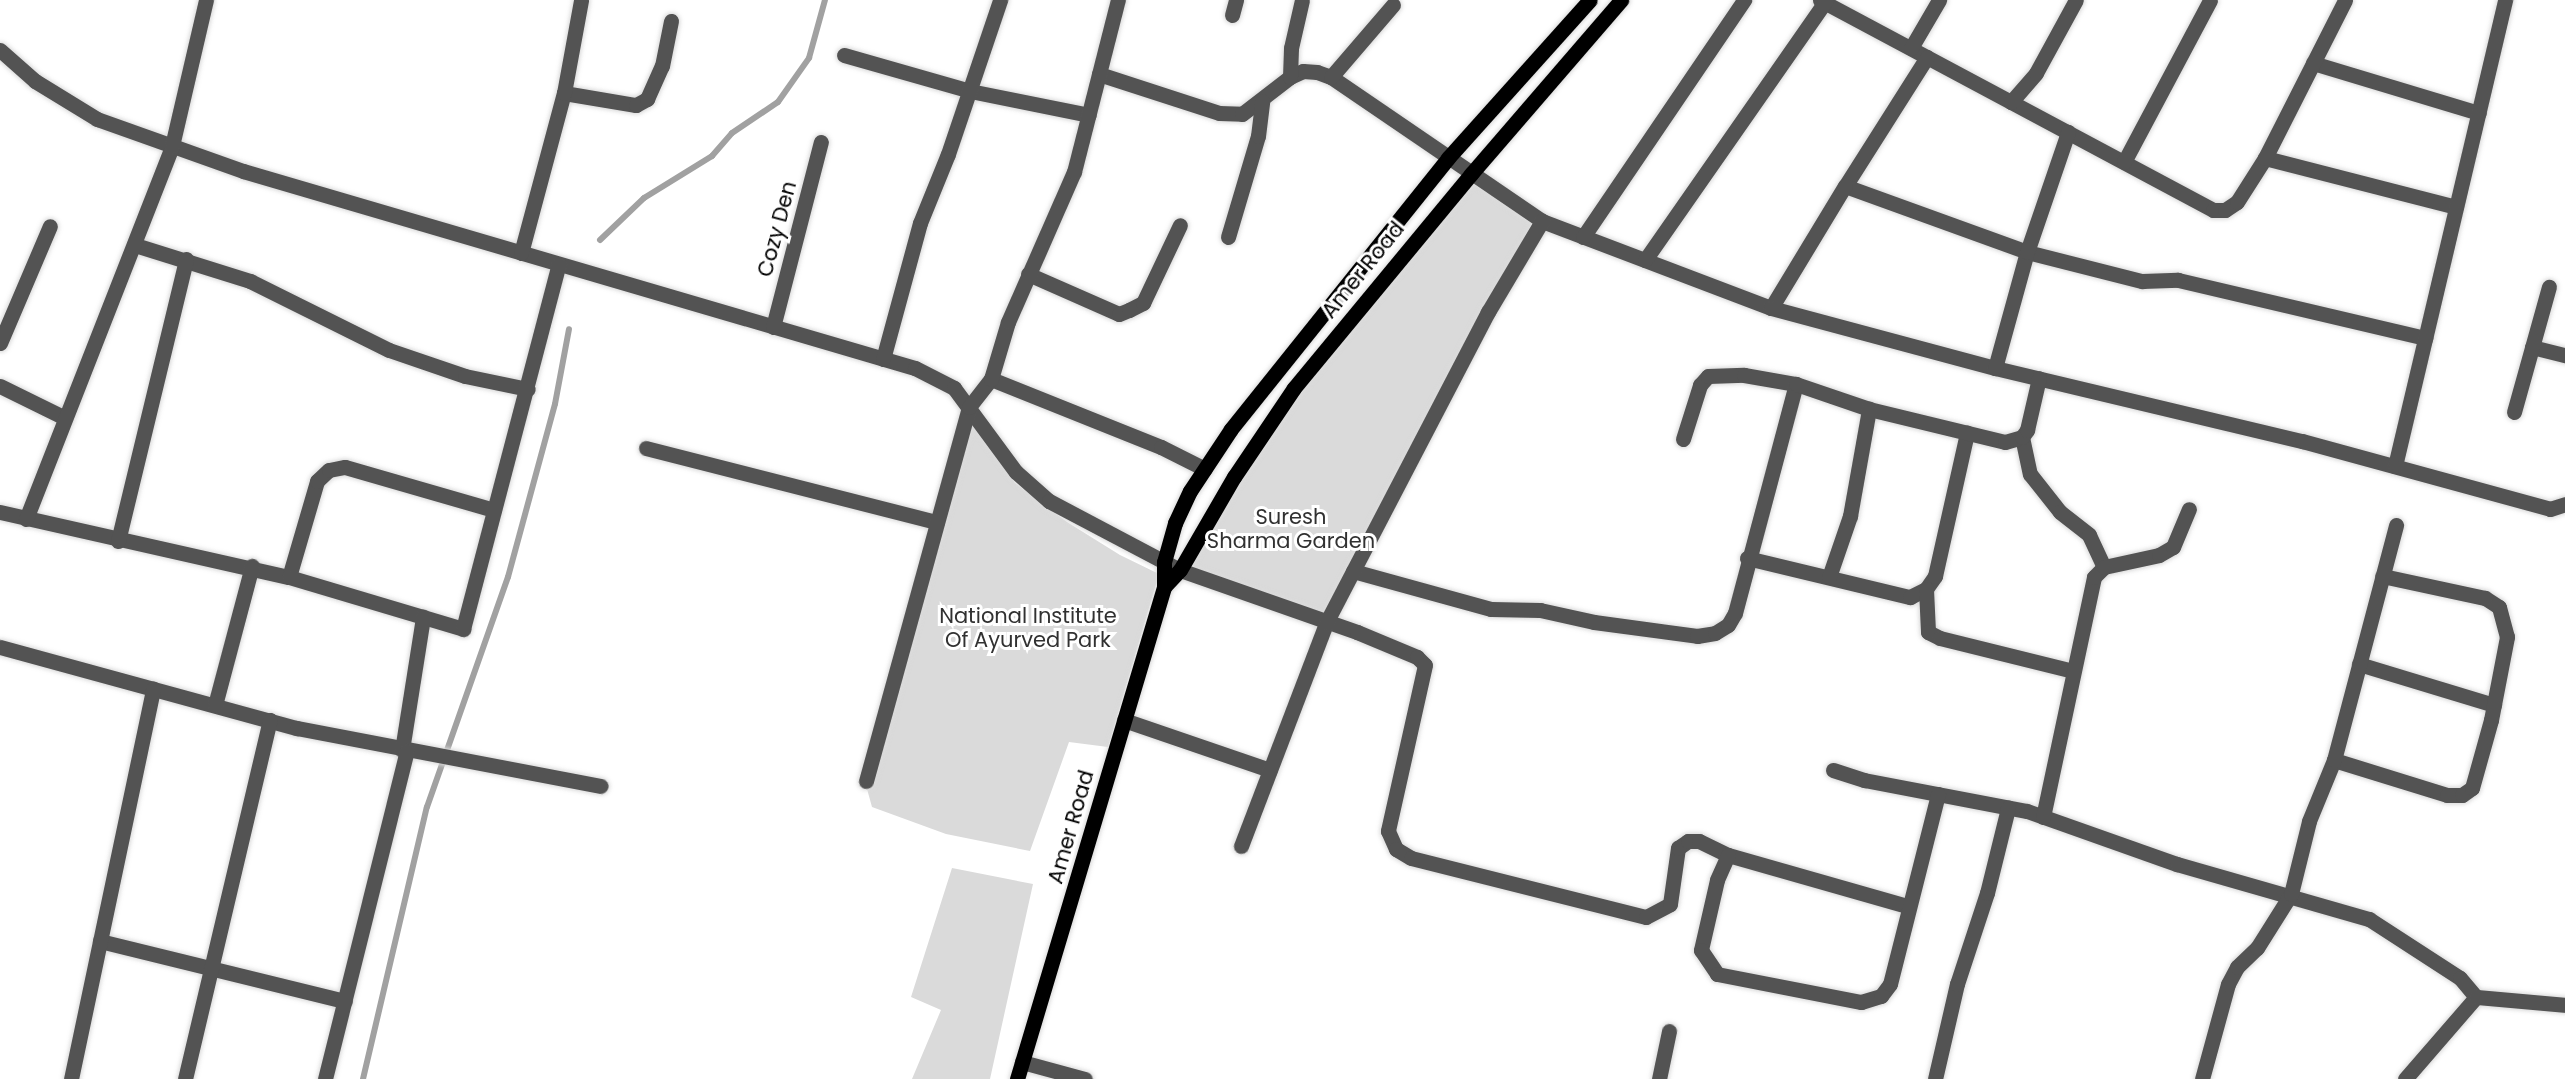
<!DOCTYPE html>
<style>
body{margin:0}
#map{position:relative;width:2565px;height:1079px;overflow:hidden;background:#fff;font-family:Poppins,sans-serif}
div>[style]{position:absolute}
.green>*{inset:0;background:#dadada}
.stream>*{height:6px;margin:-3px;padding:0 3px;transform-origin:3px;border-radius:3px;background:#a1a1a1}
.roads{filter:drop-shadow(0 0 2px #dbdbdb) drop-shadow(0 0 2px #dbdbdb)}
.minor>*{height:15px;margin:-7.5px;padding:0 7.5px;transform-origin:7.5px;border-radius:7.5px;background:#535353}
.major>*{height:15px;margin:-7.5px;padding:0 7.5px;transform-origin:7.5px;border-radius:7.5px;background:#000}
span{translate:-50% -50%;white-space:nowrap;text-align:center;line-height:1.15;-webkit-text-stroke:6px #fff;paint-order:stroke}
.street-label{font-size:21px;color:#000}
.park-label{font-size:21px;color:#313131}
</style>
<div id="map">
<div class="green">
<i style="clip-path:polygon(1473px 180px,1533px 221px,1323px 616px,1195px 568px,1190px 561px,1298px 392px)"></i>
<i style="clip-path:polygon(973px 423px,1015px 483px,1067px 522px,1120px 555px,1159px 574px,1108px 747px,1069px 742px,1030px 851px,946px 834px,872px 807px,867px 789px)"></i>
<i style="clip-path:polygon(952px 868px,1033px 884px,990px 1079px,912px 1079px,941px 1010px,911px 997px)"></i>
</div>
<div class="stream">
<i style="left:600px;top:240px;width:61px;rotate:-43.7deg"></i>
<i style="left:644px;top:198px;width:80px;rotate:-31.7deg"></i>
<i style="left:712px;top:156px;width:30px;rotate:-49deg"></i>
<i style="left:732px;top:133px;width:55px;rotate:-34deg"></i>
<i style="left:778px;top:102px;width:54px;rotate:-54.8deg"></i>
<i style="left:809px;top:58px;width:60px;rotate:-74.6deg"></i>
<i style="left:363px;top:1079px;width:279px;rotate:-76.8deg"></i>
<i style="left:427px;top:807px;width:244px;rotate:-70.6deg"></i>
<i style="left:508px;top:577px;width:179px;rotate:-74.8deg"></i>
<i style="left:555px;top:404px;width:76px;rotate:-79.4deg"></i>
</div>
<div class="roads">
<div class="minor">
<i style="left:1820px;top:0;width:446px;rotate:28.1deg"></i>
<i style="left:2213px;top:210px;width:12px"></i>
<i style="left:2225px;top:210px;width:14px;rotate:-34deg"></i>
<i style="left:2237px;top:202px;width:52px;rotate:-57.5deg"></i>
<i style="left:2265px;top:158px;width:197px;rotate:14.4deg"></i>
<i style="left:1232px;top:15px;width:16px;rotate:-75deg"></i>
<i style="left:1911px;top:48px;width:56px;rotate:-59.7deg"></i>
<i style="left:0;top:50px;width:47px;rotate:41.5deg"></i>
<i style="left:35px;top:81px;width:73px;rotate:31.5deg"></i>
<i style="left:97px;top:119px;width:155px;rotate:19.6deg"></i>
<i style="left:243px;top:171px;width:700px;rotate:16.34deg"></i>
<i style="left:915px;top:368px;width:44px;rotate:27.1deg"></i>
<i style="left:954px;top:388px;width:104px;rotate:53.6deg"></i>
<i style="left:1016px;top:472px;width:44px;rotate:41.3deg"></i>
<i style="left:1049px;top:501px;width:148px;rotate:27.8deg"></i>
<i style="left:1180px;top:570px;width:188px;rotate:19.3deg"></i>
<i style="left:1357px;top:632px;width:65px;rotate:22.6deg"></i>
<i style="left:1417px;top:657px;width:11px;rotate:45deg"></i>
<i style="left:1425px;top:665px;width:170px;rotate:102.6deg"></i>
<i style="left:1388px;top:831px;width:20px;rotate:66deg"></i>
<i style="left:1396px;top:849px;width:17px;rotate:31deg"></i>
<i style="left:1411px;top:858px;width:242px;rotate:14.1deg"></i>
<i style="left:1646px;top:917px;width:27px;rotate:-28deg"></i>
<i style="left:1670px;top:904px;width:57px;rotate:-81.9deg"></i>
<i style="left:1678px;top:848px;width:12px;rotate:-35deg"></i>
<i style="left:1688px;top:841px;width:11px"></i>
<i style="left:1699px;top:841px;width:32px;rotate:26deg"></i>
<i style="left:844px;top:55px;width:131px;rotate:15.9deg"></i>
<i style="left:970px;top:91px;width:121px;rotate:11.4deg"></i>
<i style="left:1927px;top:57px;width:153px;rotate:122.4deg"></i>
<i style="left:1845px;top:186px;width:194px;rotate:19.9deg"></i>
<i style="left:2027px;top:252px;width:119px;rotate:14.2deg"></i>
<i style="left:2142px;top:281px;width:36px;rotate:-2deg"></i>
<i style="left:2178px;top:280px;width:254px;rotate:13.2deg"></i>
<i style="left:2313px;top:63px;width:173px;rotate:16.8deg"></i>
<i style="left:1099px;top:74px;width:126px;rotate:18deg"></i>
<i style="left:1219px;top:113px;width:23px;rotate:2deg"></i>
<i style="left:1242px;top:114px;width:61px;rotate:-37.6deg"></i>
<i style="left:1290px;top:77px;width:14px;rotate:-25deg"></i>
<i style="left:1303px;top:71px;width:14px;rotate:4deg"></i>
<i style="left:1317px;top:72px;width:15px;rotate:20deg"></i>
<i style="left:1331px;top:77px;width:255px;rotate:34.3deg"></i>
<i style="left:1542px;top:221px;width:245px;rotate:20.8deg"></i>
<i style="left:1771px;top:308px;width:143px;rotate:-58.8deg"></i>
<i style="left:1290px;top:77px;width:29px;rotate:-88deg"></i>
<i style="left:1291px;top:48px;width:49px;rotate:-77.1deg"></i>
<i style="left:1331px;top:77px;width:95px;rotate:-49.3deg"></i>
<i style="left:564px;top:93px;width:73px;rotate:9.5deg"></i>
<i style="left:636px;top:105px;width:13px;rotate:-29deg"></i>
<i style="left:647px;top:99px;width:36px;rotate:-66deg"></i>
<i style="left:662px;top:66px;width:46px;rotate:-78.7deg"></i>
<i style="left:2011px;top:102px;width:38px;rotate:-49deg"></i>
<i style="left:2036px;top:73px;width:83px;rotate:-61.3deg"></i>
<i style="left:2265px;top:158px;width:177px;rotate:-63.1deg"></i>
<i style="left:2124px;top:162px;width:183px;rotate:-62deg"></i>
<i style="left:1228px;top:237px;width:105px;rotate:-73.5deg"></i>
<i style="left:1258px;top:136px;width:35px;rotate:-83deg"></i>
<i style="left:1583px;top:237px;width:287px;rotate:-55.8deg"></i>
<i style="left:135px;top:245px;width:121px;rotate:17.4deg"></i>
<i style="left:250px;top:281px;width:155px;rotate:26.4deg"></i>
<i style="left:389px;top:350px;width:80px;rotate:18.9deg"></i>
<i style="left:465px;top:376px;width:64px;rotate:11.7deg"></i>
<i style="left:521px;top:253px;width:166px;rotate:-75deg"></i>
<i style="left:564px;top:93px;width:95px;rotate:-79.6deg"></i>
<i style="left:1645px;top:260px;width:315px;rotate:-55.1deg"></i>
<i style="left:1028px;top:274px;width:99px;rotate:23.7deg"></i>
<i style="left:1119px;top:314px;width:11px;rotate:-22deg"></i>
<i style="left:1129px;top:310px;width:16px;rotate:-27deg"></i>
<i style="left:1143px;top:303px;width:86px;rotate:-64.6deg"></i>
<i style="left:1771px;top:308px;width:232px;rotate:15deg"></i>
<i style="left:1995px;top:368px;width:316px;rotate:13.4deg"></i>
<i style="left:2302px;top:441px;width:257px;rotate:15.3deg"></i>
<i style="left:2550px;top:509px;width:16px;rotate:-18deg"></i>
<i style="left:773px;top:327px;width:191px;rotate:-75.5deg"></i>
<i style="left:0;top:343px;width:127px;rotate:-66.9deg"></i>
<i style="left:2532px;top:347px;width:34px;rotate:14deg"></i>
<i style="left:883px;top:359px;width:141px;rotate:-74.8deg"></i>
<i style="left:920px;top:223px;width:74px;rotate:-67.9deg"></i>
<i style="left:948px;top:154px;width:163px;rotate:-71.3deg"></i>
<i style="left:1995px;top:368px;width:120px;rotate:-74.6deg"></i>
<i style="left:2027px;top:252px;width:127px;rotate:-71.1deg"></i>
<i style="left:991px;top:379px;width:183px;rotate:21.8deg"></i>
<i style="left:1161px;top:447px;width:49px;rotate:26.6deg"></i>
<i style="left:0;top:386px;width:72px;rotate:26.2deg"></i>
<i style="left:2514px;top:412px;width:130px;rotate:-74.4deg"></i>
<i style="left:2022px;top:437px;width:38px;rotate:78deg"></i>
<i style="left:2030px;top:474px;width:48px;rotate:51.7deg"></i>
<i style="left:2060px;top:512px;width:37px;rotate:38deg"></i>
<i style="left:2089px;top:535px;width:35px;rotate:65deg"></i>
<i style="left:1683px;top:439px;width:57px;rotate:-72.5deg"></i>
<i style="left:1700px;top:385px;width:12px;rotate:-48deg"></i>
<i style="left:1708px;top:376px;width:36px;rotate:-2deg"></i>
<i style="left:1744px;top:375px;width:53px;rotate:9.8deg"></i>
<i style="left:646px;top:448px;width:300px;rotate:14.3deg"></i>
<i style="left:2395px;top:466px;width:479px;rotate:-76.7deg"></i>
<i style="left:0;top:512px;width:296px;rotate:12.7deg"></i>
<i style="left:289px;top:577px;width:100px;rotate:-73.7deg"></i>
<i style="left:317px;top:481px;width:16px;rotate:-43deg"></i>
<i style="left:329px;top:470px;width:16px;rotate:-11deg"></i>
<i style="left:345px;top:467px;width:155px;rotate:16.1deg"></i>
<i style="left:26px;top:519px;width:401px;rotate:-68.6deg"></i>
<i style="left:172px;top:146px;width:150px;rotate:-76.9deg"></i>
<i style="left:118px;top:541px;width:290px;rotate:-76.4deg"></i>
<i style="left:1747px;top:558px;width:168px;rotate:13.5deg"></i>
<i style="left:1910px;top:597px;width:18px;rotate:-27deg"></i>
<i style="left:1926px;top:589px;width:16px;rotate:-55deg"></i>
<i style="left:1935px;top:576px;width:147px;rotate:-77.4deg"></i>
<i style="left:1353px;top:571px;width:143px;rotate:15.4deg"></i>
<i style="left:1491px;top:609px;width:49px;rotate:1.2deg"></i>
<i style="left:1540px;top:610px;width:55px;rotate:12.5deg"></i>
<i style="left:1594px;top:622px;width:104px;rotate:7.7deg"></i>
<i style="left:1697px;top:636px;width:18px;rotate:-9deg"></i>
<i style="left:1715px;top:633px;width:15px;rotate:-32deg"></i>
<i style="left:1728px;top:625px;width:14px;rotate:-60deg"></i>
<i style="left:1735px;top:613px;width:237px;rotate:-75.1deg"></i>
<i style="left:1796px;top:384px;width:77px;rotate:18.9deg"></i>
<i style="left:1869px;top:409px;width:140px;rotate:13.6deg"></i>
<i style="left:2005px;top:442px;width:18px;rotate:-16deg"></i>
<i style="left:2022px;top:437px;width:9px;rotate:-54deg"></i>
<i style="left:2027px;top:430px;width:53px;rotate:-77deg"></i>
<i style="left:289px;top:577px;width:182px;rotate:16.6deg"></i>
<i style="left:463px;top:629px;width:377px;rotate:-75.3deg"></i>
<i style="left:1829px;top:577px;width:65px;rotate:-71deg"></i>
<i style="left:1850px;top:516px;width:109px;rotate:-79.9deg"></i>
<i style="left:1926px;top:589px;width:43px;rotate:87.3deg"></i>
<i style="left:1928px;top:632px;width:13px;rotate:27deg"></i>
<i style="left:1940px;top:638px;width:137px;rotate:13.9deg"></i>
<i style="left:0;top:647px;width:308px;rotate:15.3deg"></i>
<i style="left:297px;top:728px;width:309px;rotate:10.8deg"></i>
<i style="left:2359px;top:664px;width:141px;rotate:16.9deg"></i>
<i style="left:215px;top:705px;width:144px;rotate:-75.1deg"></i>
<i style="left:1124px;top:720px;width:154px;rotate:18.9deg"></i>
<i style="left:402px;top:750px;width:135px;rotate:-81deg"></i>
<i style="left:2334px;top:760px;width:118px;rotate:17.2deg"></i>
<i style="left:2447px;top:795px;width:15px"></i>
<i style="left:2462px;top:795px;width:12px;rotate:-35deg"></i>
<i style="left:2472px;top:788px;width:71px;rotate:-74.4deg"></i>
<i style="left:2491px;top:720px;width:85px;rotate:-79.1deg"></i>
<i style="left:2507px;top:637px;width:31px;rotate:-105deg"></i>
<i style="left:2499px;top:607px;width:17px;rotate:-147deg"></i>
<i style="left:2485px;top:598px;width:105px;rotate:-167.9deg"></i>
<i style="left:1833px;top:770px;width:33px;rotate:18deg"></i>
<i style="left:1864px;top:780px;width:166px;rotate:10.8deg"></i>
<i style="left:2027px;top:811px;width:159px;rotate:19.5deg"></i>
<i style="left:2177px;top:864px;width:200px;rotate:16deg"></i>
<i style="left:2369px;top:919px;width:108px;rotate:33deg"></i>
<i style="left:2460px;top:978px;width:25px;rotate:50deg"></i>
<i style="left:866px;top:781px;width:388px;rotate:-74.6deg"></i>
<i style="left:969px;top:407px;width:36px;rotate:-52deg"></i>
<i style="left:991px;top:379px;width:59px;rotate:-73.4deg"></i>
<i style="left:1008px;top:322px;width:164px;rotate:-66.3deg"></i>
<i style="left:1074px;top:172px;width:178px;rotate:-75.7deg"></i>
<i style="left:2043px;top:817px;width:245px;rotate:-78deg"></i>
<i style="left:2094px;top:577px;width:14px;rotate:-45deg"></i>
<i style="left:2104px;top:567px;width:56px;rotate:-12.3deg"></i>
<i style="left:2159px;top:555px;width:16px;rotate:-30deg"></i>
<i style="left:2173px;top:547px;width:41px;rotate:-67.2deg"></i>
<i style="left:1241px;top:846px;width:239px;rotate:-69.1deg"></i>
<i style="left:1326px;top:623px;width:351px;rotate:-62.5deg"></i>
<i style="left:1488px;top:312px;width:106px;rotate:-59.3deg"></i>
<i style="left:1907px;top:906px;width:186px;rotate:-164.1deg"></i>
<i style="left:1728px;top:855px;width:27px;rotate:114deg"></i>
<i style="left:1717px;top:880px;width:72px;rotate:102.9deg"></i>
<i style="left:1701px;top:950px;width:29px;rotate:56deg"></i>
<i style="left:1717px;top:974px;width:147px;rotate:11deg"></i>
<i style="left:1861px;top:1002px;width:21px;rotate:-17deg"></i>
<i style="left:1881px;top:996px;width:15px;rotate:-53deg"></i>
<i style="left:1890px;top:984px;width:196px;rotate:-75.8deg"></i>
<i style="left:100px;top:941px;width:252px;rotate:13.8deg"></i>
<i style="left:1022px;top:1062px;width:65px;rotate:15.1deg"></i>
<i style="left:71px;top:1079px;width:399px;rotate:-78.1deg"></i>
<i style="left:185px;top:1079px;width:369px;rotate:-76.7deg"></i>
<i style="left:325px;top:1079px;width:338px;rotate:-76deg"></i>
<i style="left:1659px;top:1079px;width:49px;rotate:-78.2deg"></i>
<i style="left:1935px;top:1079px;width:98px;rotate:-77deg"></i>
<i style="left:1957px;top:984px;width:96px;rotate:-71.8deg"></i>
<i style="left:1987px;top:893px;width:88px;rotate:-76.1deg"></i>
<i style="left:2202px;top:1079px;width:98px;rotate:-74.7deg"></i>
<i style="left:2228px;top:984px;width:19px;rotate:-62deg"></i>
<i style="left:2237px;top:967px;width:28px;rotate:-44deg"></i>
<i style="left:2257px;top:948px;width:64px;rotate:-57.8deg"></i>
<i style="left:2291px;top:894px;width:75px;rotate:-76.1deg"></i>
<i style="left:2309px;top:821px;width:66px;rotate:-67.7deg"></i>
<i style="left:2334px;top:760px;width:243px;rotate:-75.2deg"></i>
<i style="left:2405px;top:1079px;width:108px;rotate:-49.1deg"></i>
<i style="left:2476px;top:997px;width:89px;rotate:5.1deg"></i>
</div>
<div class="major">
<i style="left:1164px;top:587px;width:23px;rotate:-47deg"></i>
<i style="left:1180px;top:570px;width:108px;rotate:-59.9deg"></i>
<i style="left:1234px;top:477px;width:107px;rotate:-56deg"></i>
<i style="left:1294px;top:388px;width:278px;rotate:-50.4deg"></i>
<i style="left:1471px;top:174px;width:230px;rotate:-49.2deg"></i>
<i style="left:1017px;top:1079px;width:513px;rotate:-73.36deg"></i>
<i style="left:1164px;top:587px;width:25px;rotate:-90deg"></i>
<i style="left:1164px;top:562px;width:41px;rotate:-74.2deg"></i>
<i style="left:1175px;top:523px;width:35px;rotate:-65deg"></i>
<i style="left:1190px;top:491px;width:74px;rotate:-56.5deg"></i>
<i style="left:1231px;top:429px;width:347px;rotate:-51.3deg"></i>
<i style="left:1448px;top:158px;width:212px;rotate:-48.1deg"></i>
</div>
</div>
<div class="street-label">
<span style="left:777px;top:229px;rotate:-75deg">Cozy Den</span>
<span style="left:1363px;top:270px;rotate:-51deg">Amer Road</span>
<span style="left:1071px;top:827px;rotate:-74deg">Amer Road</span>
</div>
<div class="park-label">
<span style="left:1291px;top:529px">Suresh<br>Sharma Garden</span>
<span style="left:1028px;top:628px">National Institute<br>Of Ayurved Park</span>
</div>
</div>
